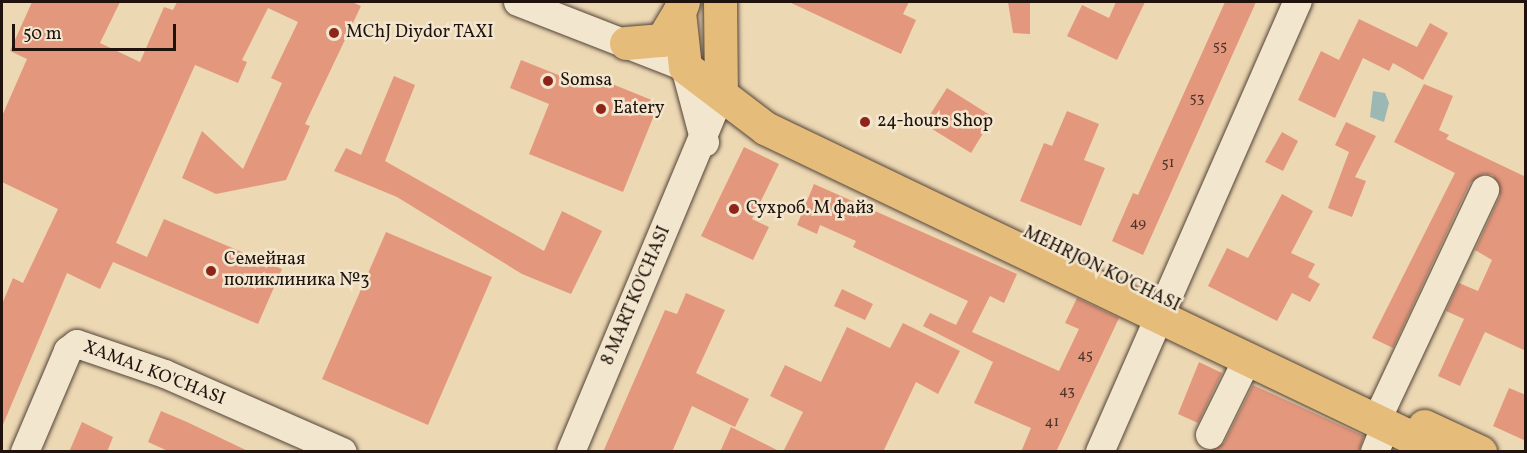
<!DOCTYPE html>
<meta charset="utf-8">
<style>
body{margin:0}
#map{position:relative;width:1527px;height:453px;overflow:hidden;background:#edd8b4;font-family:Vollkorn,serif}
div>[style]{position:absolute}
.water>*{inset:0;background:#9bb8b5}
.building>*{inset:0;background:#e3987e}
.roads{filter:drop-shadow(0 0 2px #534437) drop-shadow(0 0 2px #534437)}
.minor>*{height:28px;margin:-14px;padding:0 14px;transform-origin:14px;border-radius:14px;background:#f3e6ce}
.major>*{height:33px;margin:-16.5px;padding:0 16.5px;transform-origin:16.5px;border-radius:16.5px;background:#e6bc7a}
.dots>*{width:16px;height:16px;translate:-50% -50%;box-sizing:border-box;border:3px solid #f3e6ce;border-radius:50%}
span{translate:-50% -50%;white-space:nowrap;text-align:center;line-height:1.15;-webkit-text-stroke:5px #f3e6ce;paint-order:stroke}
.number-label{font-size:15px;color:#513429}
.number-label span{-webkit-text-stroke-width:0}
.poi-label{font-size:18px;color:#20130d}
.left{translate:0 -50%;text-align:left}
.street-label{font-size:18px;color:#20130d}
.frame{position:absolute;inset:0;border:3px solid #20130d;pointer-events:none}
.scale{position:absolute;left:12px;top:24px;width:164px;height:27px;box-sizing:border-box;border:3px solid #20130d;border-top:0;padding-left:8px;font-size:18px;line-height:21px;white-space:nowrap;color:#20130d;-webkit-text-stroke:4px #f3e6ce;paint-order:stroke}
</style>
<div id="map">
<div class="water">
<i style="clip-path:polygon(1373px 91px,1385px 93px,1389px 103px,1384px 122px,1370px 117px)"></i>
</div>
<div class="building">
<i style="clip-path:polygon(32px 2px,120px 2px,100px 43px,140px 62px,164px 7px,173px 10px,177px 2px,352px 2px,361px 6px,305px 124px,310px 126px,286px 180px,216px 194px,182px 178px,202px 131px,243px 169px,282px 83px,271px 78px,298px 22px,268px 8px,242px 60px,247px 62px,238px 83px,195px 65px,116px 243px,147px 257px,164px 219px,282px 269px,258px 324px,113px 262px,100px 289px,67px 273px,2px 427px,2px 304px,13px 278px,23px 283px,58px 209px,2px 182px,2px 116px,27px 59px,10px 51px)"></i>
<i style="clip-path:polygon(789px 2px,909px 2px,903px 14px,916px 20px,901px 54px)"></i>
<i style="clip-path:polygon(1008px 2px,1030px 2px,1030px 34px,1013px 33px)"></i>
<i style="clip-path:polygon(1116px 2px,1145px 2px,1117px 60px,1067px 36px,1082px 5px,1109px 18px)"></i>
<i style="clip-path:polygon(1225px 2px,1256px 2px,1143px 255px,1112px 241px,1133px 193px,1138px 195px)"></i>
<i style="clip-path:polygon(1359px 19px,1417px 47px,1430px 23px,1448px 33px,1423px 80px,1393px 63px,1389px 71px,1363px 58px,1335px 118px,1298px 100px,1321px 51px,1339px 60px)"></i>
<i style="clip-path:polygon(521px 60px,586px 86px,590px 75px,659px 103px,623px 192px,529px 154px,549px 104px,510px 88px)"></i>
<i style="clip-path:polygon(394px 76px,415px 85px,385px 161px,544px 251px,562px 211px,602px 231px,571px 294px,522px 274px,397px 197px,334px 171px,346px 148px,361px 155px)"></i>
<i style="clip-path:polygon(1424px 84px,1453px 96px,1439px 130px,1449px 135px,1446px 139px,1526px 177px,1526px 351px,1485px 332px,1460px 386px,1438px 376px,1464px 319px,1446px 311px,1459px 283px,1478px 291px,1492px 260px,1475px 250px,1500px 196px,1493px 175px,1483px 174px,1470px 183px,1393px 348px,1372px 338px,1455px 173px,1394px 142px)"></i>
<i style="clip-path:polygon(947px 88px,993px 117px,971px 153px,924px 124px)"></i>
<i style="clip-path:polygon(1067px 111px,1099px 124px,1084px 160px,1105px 168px,1081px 226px,1020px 201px,1044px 143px,1052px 146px)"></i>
<i style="clip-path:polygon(1346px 122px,1376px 136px,1355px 177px,1366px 181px,1352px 217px,1328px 208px,1349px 152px,1335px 145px)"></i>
<i style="clip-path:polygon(1282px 132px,1298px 141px,1283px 171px,1265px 162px)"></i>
<i style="clip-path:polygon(744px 147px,779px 164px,752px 219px,769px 227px,753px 260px,701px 236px)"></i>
<i style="clip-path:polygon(814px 184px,1017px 274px,1004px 303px,990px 296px,972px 332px,1059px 371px,1079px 329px,1065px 323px,1077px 298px,1119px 318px,1056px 452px,1021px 452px,1031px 428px,974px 403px,993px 362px,923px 326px,930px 313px,956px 325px,968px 301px,853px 247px,856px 241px,820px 225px,817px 234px,797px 225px)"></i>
<i style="clip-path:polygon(1282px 194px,1313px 211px,1291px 253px,1315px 264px,1308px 277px,1320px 284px,1310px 302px,1292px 293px,1277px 321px,1208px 286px,1227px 248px,1248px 258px)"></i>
<i style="clip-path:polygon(386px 232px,492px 277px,428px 425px,322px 379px)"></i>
<i style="clip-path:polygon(842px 289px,873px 304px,865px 320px,834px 306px)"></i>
<i style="clip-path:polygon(686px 293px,725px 310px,696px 373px,749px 399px,735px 427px,692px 406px,672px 452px,603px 452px,665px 310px,677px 314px)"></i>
<i style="clip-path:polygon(903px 323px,960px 351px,938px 394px,916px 382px,883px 452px,783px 452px,803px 412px,770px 396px,785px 365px,821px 382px,847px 327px,890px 348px)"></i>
<i style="clip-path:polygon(1199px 362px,1222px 373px,1198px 423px,1178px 414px)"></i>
<i style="clip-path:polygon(1253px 385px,1364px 436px,1359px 452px,1207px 452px,1224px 443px)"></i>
<i style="clip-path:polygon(1509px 388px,1526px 395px,1526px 441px,1493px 426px)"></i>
<i style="clip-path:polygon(161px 411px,187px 422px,250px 452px,170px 452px,148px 442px)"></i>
<i style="clip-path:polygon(82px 422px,113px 437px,107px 452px,69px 452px)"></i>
<i style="clip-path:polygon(731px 427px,781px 452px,720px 452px)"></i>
</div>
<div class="roads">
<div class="minor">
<i style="left:518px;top:2px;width:179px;rotate:21.3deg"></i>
<i style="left:685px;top:67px;width:78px;rotate:75.1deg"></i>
<i style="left:1383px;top:407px;width:240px;rotate:-64.8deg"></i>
<i style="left:1210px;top:435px;width:86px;rotate:-63.7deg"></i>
<i style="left:25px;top:452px;width:110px;rotate:-66.9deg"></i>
<i style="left:68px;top:351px;width:11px;rotate:-38deg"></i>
<i style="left:77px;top:344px;width:93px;rotate:18.8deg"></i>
<i style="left:165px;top:374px;width:194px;rotate:23.7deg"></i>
<i style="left:571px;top:452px;width:389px;rotate:-67.3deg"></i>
<i style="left:1100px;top:452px;width:492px;rotate:-66.3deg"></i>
<i style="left:1375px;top:452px;width:29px;rotate:-68deg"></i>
</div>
<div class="major">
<i style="left:683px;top:2px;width:11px;rotate:112deg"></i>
<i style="left:679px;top:12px;width:55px;rotate:83.8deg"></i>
<i style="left:685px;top:67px;width:101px;rotate:37.3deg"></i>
<i style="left:765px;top:128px;width:751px;rotate:25.57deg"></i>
<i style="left:720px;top:2px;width:91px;rotate:89.4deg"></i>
<i style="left:626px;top:43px;width:36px;rotate:-5deg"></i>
<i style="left:662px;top:40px;width:33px;rotate:-59deg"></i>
<i style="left:1424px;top:426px;width:62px;rotate:24.9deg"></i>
</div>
</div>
<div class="dots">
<i style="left:334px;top:33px;background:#8f2418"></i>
<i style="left:548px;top:81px;background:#8f2418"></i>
<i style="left:601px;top:109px;background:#8f2418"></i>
<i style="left:865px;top:122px;background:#8f2418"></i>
<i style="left:734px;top:209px;background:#8f2418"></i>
<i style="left:211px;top:271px;background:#8f2418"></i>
</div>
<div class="number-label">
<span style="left:1220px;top:47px">55</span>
<span style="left:1197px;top:99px">53</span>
<span style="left:1168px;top:164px">51</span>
<span style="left:1138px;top:224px">49</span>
<span style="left:1085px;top:356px">45</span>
<span style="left:1067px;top:392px">43</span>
<span style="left:1052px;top:423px">41</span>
</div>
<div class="poi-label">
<span class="left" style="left:346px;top:33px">MChJ Diydor TAXI</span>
<span class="left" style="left:560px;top:81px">Somsa</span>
<span class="left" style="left:613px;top:109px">Eatery</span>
<span class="left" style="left:877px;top:122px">24-hours Shop</span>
<span class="left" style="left:746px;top:209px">Сухроб. М файз</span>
<span class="left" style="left:224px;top:271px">Семейная<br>поликлиника №3</span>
</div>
<div class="street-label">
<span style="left:1101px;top:270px;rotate:26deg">MEHRJON KO'CHASI</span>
<span style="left:637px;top:296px;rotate:-67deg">8 MART KO'CHASI</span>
<span style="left:154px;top:374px;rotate:21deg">XAMAL KO'CHASI</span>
</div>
<div class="frame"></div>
<div class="scale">50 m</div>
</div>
